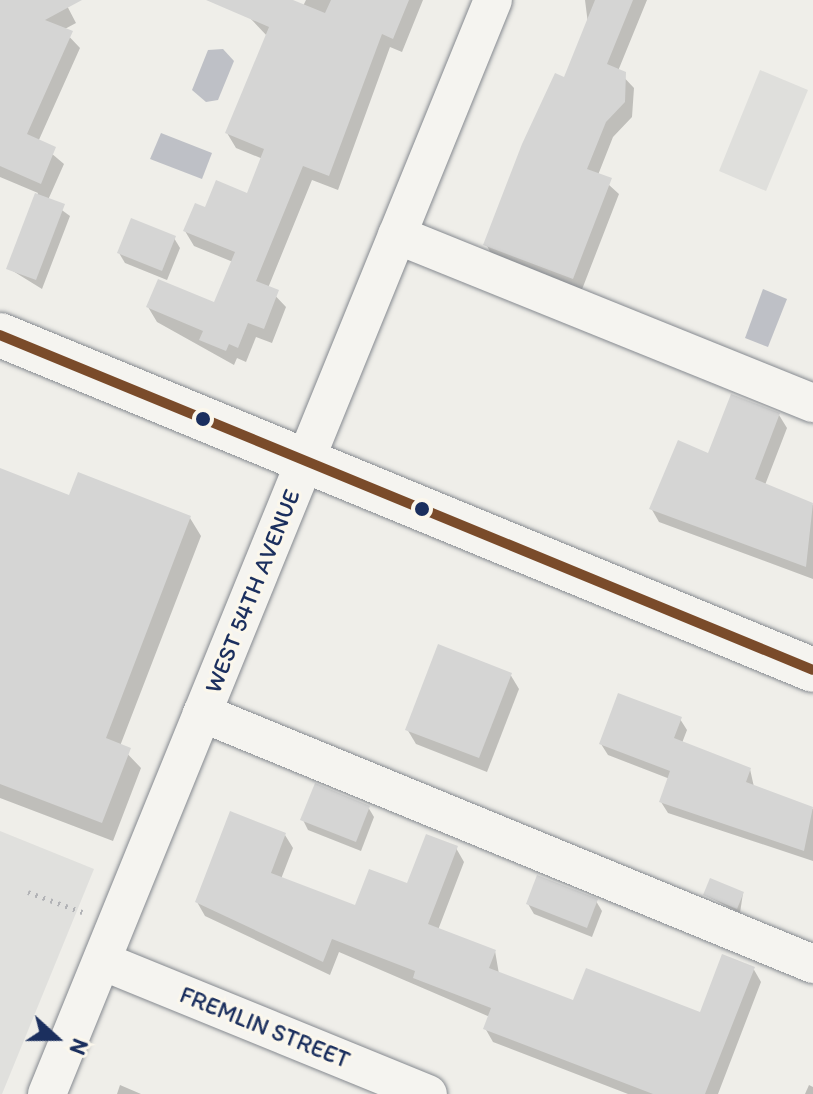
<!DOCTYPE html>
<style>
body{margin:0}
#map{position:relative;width:813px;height:1094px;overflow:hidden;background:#efeee9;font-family:Itim,sans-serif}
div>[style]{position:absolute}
.built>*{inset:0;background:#e0e0dd}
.green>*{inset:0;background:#dfdfdc}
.water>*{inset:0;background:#bec0c6}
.shadow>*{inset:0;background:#0003}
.building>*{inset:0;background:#d5d5d4}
.path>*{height:5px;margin-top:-2.5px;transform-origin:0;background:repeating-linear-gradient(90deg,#b2b3b6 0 2px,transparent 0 8px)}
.roads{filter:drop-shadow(0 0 2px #868a90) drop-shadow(0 0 2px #868a90)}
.minor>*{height:38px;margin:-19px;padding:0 19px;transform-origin:19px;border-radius:19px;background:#f5f4f0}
.major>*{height:44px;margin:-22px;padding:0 22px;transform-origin:22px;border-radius:22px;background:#f5f4f0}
.bus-1>*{height:10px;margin:-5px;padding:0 5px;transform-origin:5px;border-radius:5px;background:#7a4b2a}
.dots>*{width:22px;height:22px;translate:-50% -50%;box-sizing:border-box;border:4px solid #fbf7ec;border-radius:50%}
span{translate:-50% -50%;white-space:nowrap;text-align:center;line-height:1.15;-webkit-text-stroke:6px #fbf7ec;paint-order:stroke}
.street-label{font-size:24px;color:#1b2f5e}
.north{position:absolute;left:16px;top:998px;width:80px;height:80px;-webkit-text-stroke:6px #fbf7ec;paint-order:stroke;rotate:111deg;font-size:22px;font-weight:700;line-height:32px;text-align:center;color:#1b2f5e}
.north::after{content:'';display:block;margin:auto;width:28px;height:36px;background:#1b2f5e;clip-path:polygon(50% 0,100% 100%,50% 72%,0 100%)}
</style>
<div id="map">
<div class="built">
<i style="clip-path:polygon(0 831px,94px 869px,2px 1094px,0 1094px)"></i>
</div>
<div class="green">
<i style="clip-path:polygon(760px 70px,808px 90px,766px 191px,719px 171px)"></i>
</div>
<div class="water">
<i style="clip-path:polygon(208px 50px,223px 49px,234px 61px,218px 100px,206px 102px,192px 90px)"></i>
<i style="clip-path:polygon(161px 133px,212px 153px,202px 179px,150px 159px)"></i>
<i style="clip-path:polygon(763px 289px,787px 299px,768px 347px,745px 338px)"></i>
</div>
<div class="shadow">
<i style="clip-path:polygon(0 0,64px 0,76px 23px,63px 30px,80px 48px,38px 142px,64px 164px,48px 200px,70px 216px,42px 289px,8px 268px,38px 193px,0 177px)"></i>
<i style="clip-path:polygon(256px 0,303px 6px,306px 0,423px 0,402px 52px,390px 47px,338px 190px,312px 180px,268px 288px,286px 307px,272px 343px,256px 337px,246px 362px,237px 358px,234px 365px,157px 322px,148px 307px,216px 304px,233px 262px,194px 246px,185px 231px,206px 209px,248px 196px,263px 159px,236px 148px,227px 133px,268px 37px,249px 17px)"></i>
<i style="clip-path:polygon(585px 0,647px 0,618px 71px,634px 88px,632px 117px,613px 137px,598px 175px,619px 194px,581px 292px,494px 259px,486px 244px,565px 79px,588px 24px)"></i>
<i style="clip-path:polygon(174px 238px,180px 248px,167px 280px,125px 263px,119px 253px)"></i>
<i style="clip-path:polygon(779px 415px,787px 428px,765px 485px,813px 505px,813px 579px,659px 522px,651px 508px)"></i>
<i style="clip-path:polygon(0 470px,70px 498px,190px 518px,201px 536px,120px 746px,141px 768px,113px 841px,0 798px)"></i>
<i style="clip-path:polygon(510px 674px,519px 689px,487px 772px,416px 744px,407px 729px)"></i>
<i style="clip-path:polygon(680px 719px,687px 730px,682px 743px,750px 769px,754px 787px,813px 809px,813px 861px,668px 813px,661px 802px,670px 779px,608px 755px,601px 744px)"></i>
<i style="clip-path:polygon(368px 807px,374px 817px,361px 851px,308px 830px,303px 820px)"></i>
<i style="clip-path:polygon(285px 835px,293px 848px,281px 879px,356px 908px,408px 886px,456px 848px,464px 862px,438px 930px,495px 951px,499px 974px,574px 1003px,701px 1015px,753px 968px,761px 982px,718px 1094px,628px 1094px,493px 1042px,485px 1028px,490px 1017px,339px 952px,330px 975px,205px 916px,197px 902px)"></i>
<i style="clip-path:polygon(743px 893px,740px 913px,705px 895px)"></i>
<i style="clip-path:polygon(596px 901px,602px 911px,592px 937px,534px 914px,528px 904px)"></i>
<i style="clip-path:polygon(120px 1085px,141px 1094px,117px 1094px)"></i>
<i style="clip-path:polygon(809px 1085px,813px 1087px,813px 1094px,805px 1094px)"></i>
</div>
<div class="building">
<i style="clip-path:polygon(0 0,82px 0,45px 20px,73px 31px,27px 134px,56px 147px,41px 184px,0 166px)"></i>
<i style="clip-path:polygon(206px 0,293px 0,325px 13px,331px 0,409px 0,393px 39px,382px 34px,329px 176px,303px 166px,256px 281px,279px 290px,264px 329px,248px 323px,238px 348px,229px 344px,226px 351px,199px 340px,203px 331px,146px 307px,158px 279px,214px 302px,235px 252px,183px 231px,195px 203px,205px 207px,216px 180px,247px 193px,264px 149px,225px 133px,269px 27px)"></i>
<i style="clip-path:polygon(595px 0,633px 0,607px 64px,626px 72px,625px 102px,606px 122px,587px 169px,612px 178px,573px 279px,483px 245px,522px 144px,555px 73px,564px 77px)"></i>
<i style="clip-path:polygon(35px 193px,65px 204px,36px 280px,6px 269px)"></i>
<i style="clip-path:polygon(131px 218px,176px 236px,162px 271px,117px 253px)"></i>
<i style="clip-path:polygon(731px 394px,780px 413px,755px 479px,813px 503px,806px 567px,649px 509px,678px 440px,708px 453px)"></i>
<i style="clip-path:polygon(0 468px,69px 495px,78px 472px,191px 516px,106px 738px,131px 748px,102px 823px,0 784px)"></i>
<i style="clip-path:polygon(438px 644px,512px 673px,479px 758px,405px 730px)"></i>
<i style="clip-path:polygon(618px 693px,682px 717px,674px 738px,751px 768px,746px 782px,813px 807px,804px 851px,659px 802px,670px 771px,599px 744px)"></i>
<i style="clip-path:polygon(315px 783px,370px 806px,356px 842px,300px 820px)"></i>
<i style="clip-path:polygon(230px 811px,286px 833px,271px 873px,355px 905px,369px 869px,407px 883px,426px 834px,458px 846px,428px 924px,496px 950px,489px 968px,573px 1000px,586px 968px,700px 1012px,722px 954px,755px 967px,705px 1094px,653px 1094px,483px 1029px,491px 1008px,413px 978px,415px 971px,332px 939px,323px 962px,195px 902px)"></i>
<i style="clip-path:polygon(537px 875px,598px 899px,587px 928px,526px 904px)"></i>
<i style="clip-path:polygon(710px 878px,744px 892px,737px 909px,703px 895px)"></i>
</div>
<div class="path">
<i style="left:28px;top:892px;width:58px;rotate:20.3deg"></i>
</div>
<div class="roads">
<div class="minor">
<i style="left:397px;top:235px;width:449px;rotate:22deg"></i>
<i style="left:202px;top:713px;width:661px;rotate:22.33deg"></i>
<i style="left:102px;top:961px;width:352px;rotate:22.2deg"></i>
<i style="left:47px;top:1094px;width:1181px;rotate:-67.82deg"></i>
</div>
<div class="major">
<i style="left:0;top:335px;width:879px;rotate:22.39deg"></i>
</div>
</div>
<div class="bus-1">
<i style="left:0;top:335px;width:879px;rotate:22.39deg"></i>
</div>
<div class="dots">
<i style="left:203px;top:419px;background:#1b2f5e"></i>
<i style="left:422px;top:509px;background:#1b2f5e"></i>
</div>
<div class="street-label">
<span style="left:252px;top:591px;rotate:-68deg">WEST 54TH AVENUE</span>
<span style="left:265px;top:1027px;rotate:22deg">FREMLIN STREET</span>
</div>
<div class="north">N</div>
</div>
